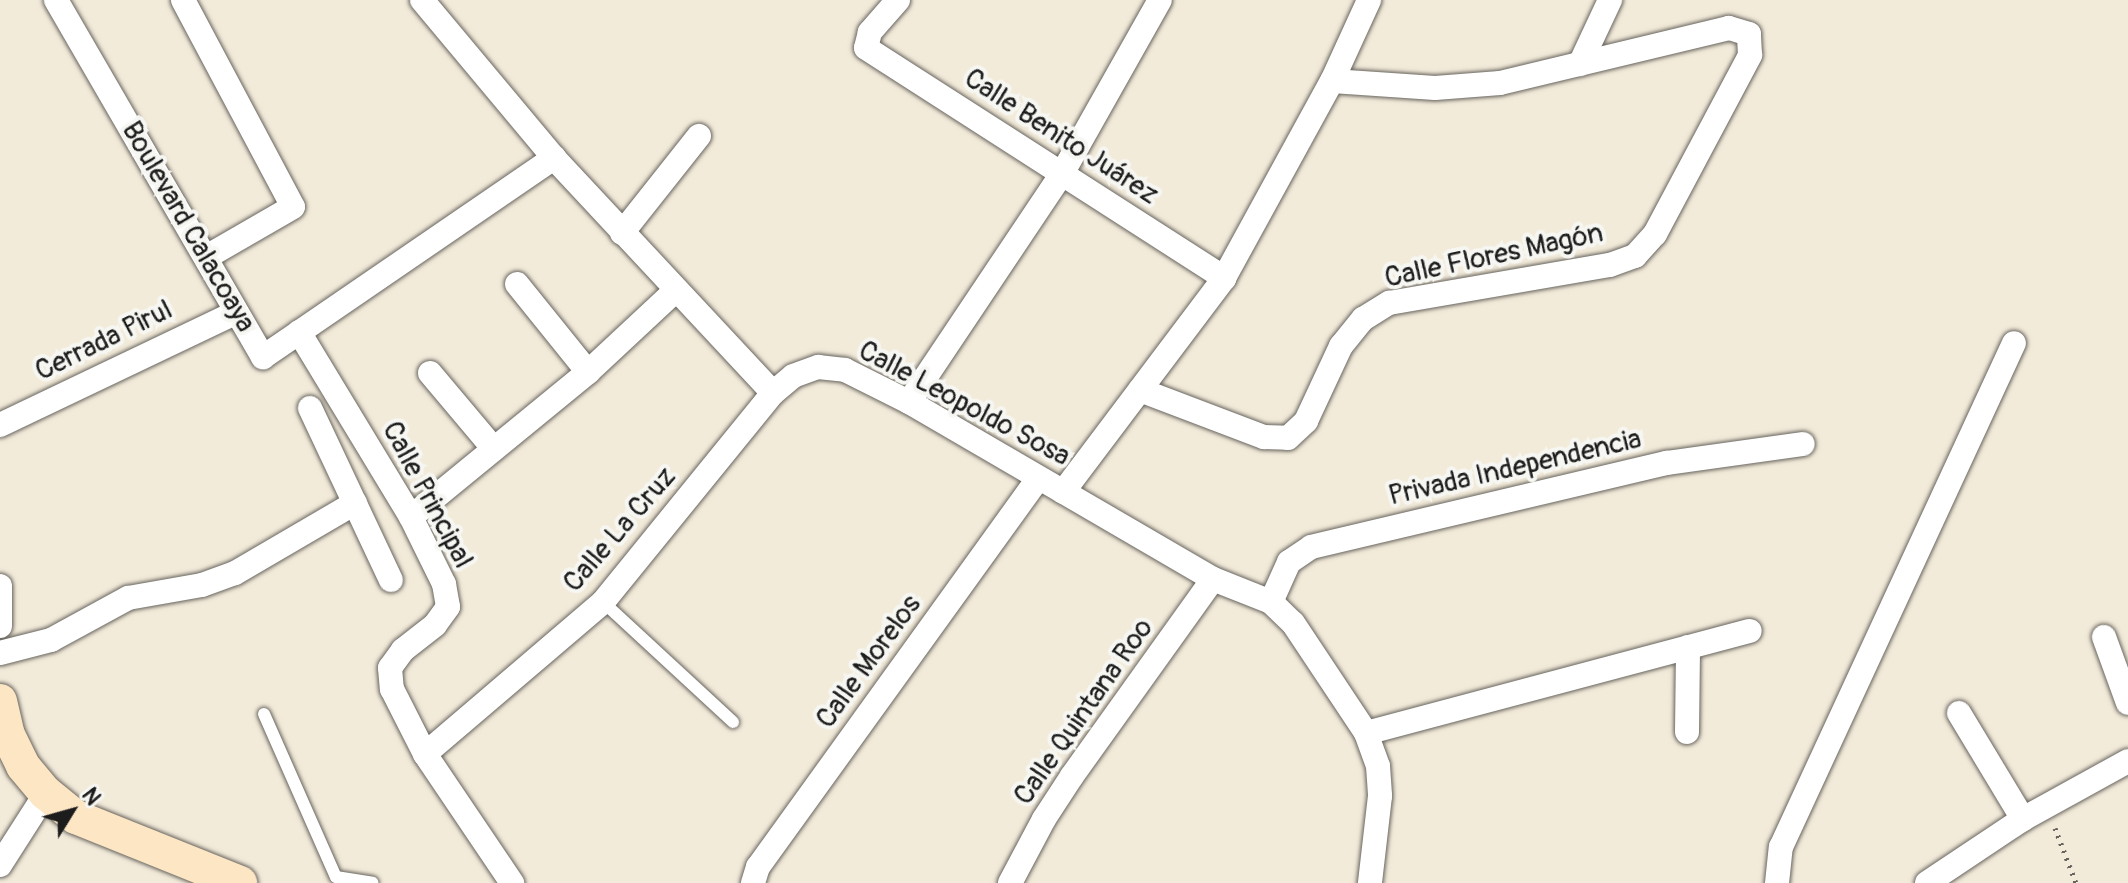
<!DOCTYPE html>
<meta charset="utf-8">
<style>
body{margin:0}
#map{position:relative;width:2128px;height:883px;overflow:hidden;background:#f3ebda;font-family:Pangolin,sans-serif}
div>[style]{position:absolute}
.path>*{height:5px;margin-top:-2.5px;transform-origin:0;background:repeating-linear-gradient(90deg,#67645e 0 2px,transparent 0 8px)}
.roads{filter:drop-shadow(0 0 2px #67645e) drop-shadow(0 0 2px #67645e)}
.lane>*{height:12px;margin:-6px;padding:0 6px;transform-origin:6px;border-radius:6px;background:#fff}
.street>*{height:24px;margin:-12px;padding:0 12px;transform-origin:12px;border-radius:12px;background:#fff}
.secondary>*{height:34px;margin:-17px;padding:0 17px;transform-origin:17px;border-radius:17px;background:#fce6c4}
span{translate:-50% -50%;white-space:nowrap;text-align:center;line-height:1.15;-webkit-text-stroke:8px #f6f6f2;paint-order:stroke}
.street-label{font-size:28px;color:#1c1c1c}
.north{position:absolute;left:32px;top:771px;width:80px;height:80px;-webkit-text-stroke:6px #f6f6f2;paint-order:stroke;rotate:53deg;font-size:22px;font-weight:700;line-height:32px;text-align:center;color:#1c1c1c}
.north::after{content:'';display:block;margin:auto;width:28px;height:36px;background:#1c1c1c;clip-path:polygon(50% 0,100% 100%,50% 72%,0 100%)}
</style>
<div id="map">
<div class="path">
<i style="left:2055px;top:828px;width:59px;rotate:69.1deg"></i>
</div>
<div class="roads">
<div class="lane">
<i style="left:603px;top:602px;width:177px;rotate:42.7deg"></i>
<i style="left:264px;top:714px;width:178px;rotate:66.2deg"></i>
<i style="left:336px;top:877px;width:37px;rotate:9deg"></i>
</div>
<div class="street">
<i style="left:56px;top:0;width:413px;rotate:59.9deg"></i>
<i style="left:263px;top:357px;width:353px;rotate:-34.4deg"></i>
<i style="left:183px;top:0;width:234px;rotate:62deg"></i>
<i style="left:293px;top:207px;width:98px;rotate:150deg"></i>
<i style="left:422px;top:0;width:206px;rotate:50.1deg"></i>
<i style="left:554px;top:158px;width:321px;rotate:47deg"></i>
<i style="left:898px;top:0;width:43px;rotate:131.2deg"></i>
<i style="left:870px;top:32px;width:16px;rotate:104deg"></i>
<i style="left:866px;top:48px;width:426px;rotate:32.7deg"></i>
<i style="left:1580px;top:64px;width:71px;rotate:-64.9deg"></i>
<i style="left:622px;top:233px;width:124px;rotate:-51.6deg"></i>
<i style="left:517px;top:284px;width:113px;rotate:51.1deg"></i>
<i style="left:299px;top:332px;width:216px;rotate:58.8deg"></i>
<i style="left:411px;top:517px;width:75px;rotate:63.8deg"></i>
<i style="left:444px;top:584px;width:23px;rotate:80deg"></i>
<i style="left:448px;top:607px;width:22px;rotate:126deg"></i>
<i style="left:435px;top:625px;width:41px;rotate:142deg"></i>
<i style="left:403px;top:650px;width:22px;rotate:126deg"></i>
<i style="left:390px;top:668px;width:21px;rotate:85deg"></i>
<i style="left:392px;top:689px;width:73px;rotate:63.1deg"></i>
<i style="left:425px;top:754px;width:156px;rotate:56deg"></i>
<i style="left:430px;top:373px;width:99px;rotate:49.9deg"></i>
<i style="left:1140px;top:390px;width:133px;rotate:20.8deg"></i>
<i style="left:1264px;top:437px;width:24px;rotate:2deg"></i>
<i style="left:1288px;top:438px;width:25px;rotate:-43deg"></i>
<i style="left:1306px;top:421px;width:83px;rotate:-65deg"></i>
<i style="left:1341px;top:346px;width:35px;rotate:-51deg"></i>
<i style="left:1363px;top:319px;width:31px;rotate:-32deg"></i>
<i style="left:1389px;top:303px;width:224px;rotate:-9.8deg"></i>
<i style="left:1610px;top:265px;width:27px;rotate:-20deg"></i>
<i style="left:1635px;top:256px;width:30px;rotate:-48deg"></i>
<i style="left:1655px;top:234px;width:203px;rotate:-62deg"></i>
<i style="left:1750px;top:55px;width:21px;rotate:-93deg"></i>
<i style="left:1749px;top:34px;width:21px;rotate:-163deg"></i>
<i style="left:1729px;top:28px;width:236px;rotate:166.5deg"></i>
<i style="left:1500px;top:83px;width:65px;rotate:175.6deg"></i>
<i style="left:1435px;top:88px;width:103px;rotate:-176.1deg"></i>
<i style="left:909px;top:402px;width:277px;rotate:-56.2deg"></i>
<i style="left:1063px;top:172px;width:197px;rotate:-60.6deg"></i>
<i style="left:310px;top:408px;width:190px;rotate:64.8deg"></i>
<i style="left:0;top:425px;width:260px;rotate:-25.5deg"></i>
<i style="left:1063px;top:492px;width:268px;rotate:-53deg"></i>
<i style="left:1224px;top:278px;width:225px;rotate:-61.3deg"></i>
<i style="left:1332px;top:81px;width:89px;rotate:-65.4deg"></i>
<i style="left:411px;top:517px;width:229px;rotate:-39.3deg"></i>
<i style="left:588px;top:372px;width:119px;rotate:-43deg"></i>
<i style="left:0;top:586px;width:40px;rotate:90deg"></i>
<i style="left:1271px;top:602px;width:44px;rotate:-65.8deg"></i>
<i style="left:1289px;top:562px;width:27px;rotate:-34deg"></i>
<i style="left:1311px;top:547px;width:366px;rotate:-13.3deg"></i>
<i style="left:1667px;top:463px;width:137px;rotate:-8deg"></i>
<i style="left:2104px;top:637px;width:70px;rotate:70deg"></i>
<i style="left:0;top:653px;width:53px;rotate:-14.3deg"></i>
<i style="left:51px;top:640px;width:88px;rotate:-28.6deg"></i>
<i style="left:128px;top:598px;width:75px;rotate:-10deg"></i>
<i style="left:202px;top:585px;width:35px;rotate:-20deg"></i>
<i style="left:235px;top:573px;width:139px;rotate:-30.3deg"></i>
<i style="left:1959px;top:713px;width:124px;rotate:58.9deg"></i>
<i style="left:1687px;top:732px;width:85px;rotate:-89.3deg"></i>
<i style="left:1366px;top:733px;width:397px;rotate:-14.9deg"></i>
<i style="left:425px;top:754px;width:234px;rotate:-40.5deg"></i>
<i style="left:603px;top:602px;width:269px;rotate:-50.9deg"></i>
<i style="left:773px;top:393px;width:26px;rotate:-40deg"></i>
<i style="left:793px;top:376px;width:27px;rotate:-20deg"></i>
<i style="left:818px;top:367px;width:27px;rotate:6deg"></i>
<i style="left:845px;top:370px;width:72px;rotate:26.6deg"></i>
<i style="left:909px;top:402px;width:352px;rotate:30.2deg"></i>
<i style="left:1213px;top:579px;width:62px;rotate:21.6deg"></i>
<i style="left:1271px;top:602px;width:30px;rotate:44deg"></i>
<i style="left:1293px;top:623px;width:132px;rotate:56.4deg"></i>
<i style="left:1366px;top:733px;width:35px;rotate:70deg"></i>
<i style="left:1378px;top:766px;width:30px;rotate:86deg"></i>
<i style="left:1380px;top:796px;width:88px;rotate:96.6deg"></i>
<i style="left:0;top:865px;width:85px;rotate:-57.4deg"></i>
<i style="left:753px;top:883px;width:17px;rotate:-73deg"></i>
<i style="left:758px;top:867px;width:478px;rotate:-54.2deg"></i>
<i style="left:1010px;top:883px;width:72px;rotate:-62deg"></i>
<i style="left:1044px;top:819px;width:51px;rotate:-56.9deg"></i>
<i style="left:1072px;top:776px;width:242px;rotate:-54.4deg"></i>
<i style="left:1777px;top:883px;width:36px;rotate:-84deg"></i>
<i style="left:1781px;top:847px;width:555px;rotate:-65.19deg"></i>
<i style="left:1927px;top:883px;width:115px;rotate:-33.7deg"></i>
<i style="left:2023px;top:819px;width:120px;rotate:-28.9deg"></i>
</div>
<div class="secondary">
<i style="left:0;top:701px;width:35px;rotate:77deg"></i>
<i style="left:8px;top:735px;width:34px;rotate:64deg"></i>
<i style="left:23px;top:766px;width:35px;rotate:50deg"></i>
<i style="left:46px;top:793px;width:38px;rotate:39deg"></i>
<i style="left:76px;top:817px;width:177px;rotate:21.9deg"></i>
</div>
</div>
<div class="street-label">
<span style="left:1061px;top:137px;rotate:33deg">Calle Benito Juárez</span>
<span style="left:188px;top:227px;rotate:60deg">Boulevard Calacoaya</span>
<span style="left:1494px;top:256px;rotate:-12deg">Calle Flores Magón</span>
<span style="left:104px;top:341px;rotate:-26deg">Cerrada Pirul</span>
<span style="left:964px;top:404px;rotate:28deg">Calle Leopoldo Sosa</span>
<span style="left:1515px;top:468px;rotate:-13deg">Privada Independencia</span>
<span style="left:427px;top:495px;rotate:62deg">Calle Principal</span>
<span style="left:620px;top:530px;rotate:-49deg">Calle La Cruz</span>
<span style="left:869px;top:662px;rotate:-54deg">Calle Morelos</span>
<span style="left:1084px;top:712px;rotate:-55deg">Calle Quintana Roo</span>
</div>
<div class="north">N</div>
</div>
